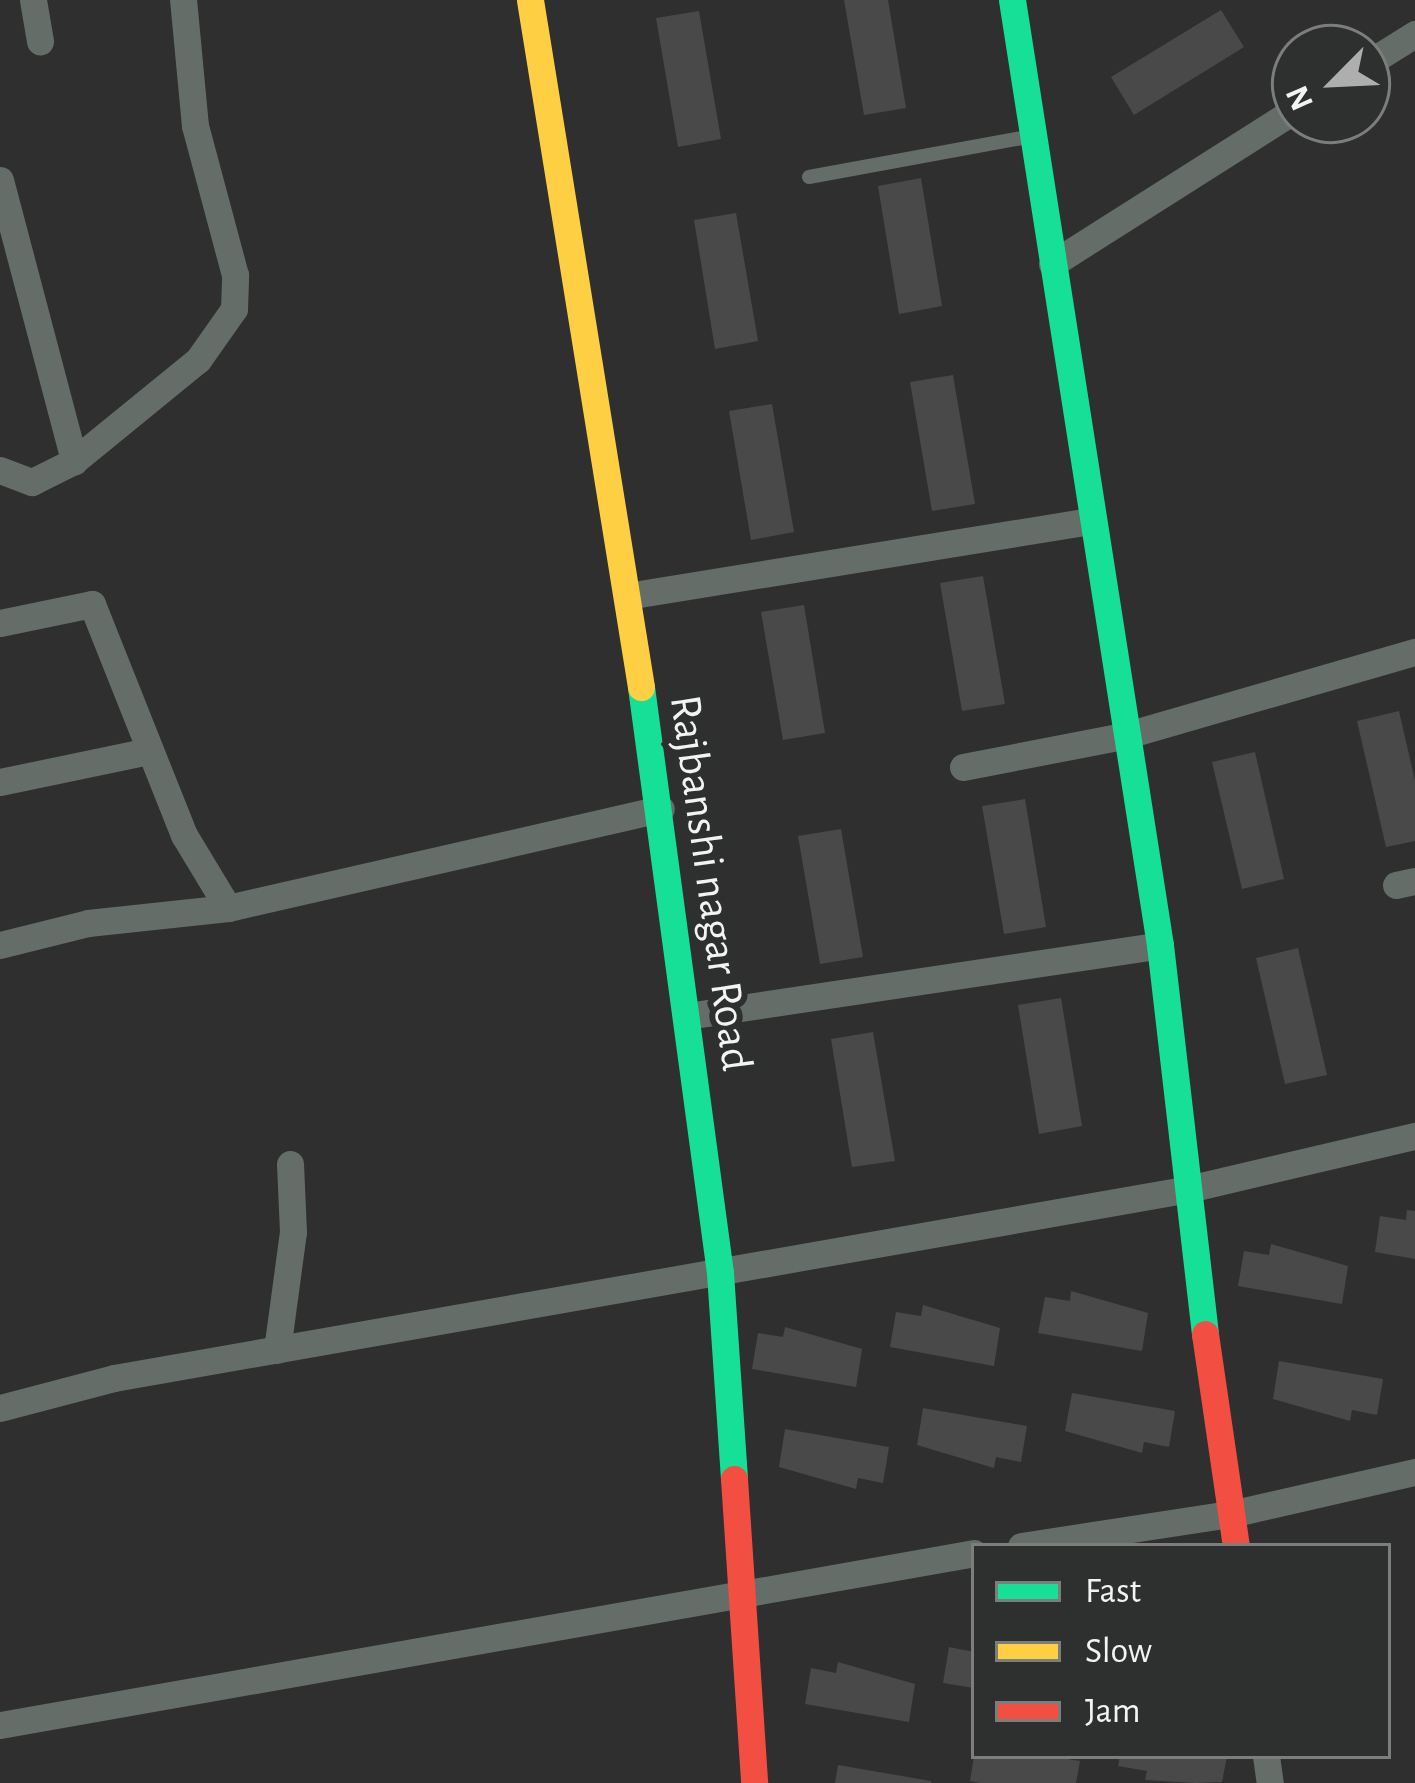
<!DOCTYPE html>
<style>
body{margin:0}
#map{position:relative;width:1415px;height:1783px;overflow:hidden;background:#2e2f2e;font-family:"Alegreya Sans",sans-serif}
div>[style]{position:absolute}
.building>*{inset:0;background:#494949}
.lane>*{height:14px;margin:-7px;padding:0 7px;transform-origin:7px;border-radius:7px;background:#646d67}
.street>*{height:27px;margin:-13.5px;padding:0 13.5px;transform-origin:13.5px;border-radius:13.5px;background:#646d67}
.fast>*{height:27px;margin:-13.5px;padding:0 13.5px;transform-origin:13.5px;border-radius:13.5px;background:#16e098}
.slow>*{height:27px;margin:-13.5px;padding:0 13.5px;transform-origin:13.5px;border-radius:13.5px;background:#ffcf43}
.jam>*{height:27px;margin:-13.5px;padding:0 13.5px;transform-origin:13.5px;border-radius:13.5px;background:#f24e42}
span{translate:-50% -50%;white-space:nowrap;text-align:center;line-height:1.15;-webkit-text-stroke:12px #2d302e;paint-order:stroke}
.street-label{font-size:45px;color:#f2f3f2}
.legend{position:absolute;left:971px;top:1543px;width:420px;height:216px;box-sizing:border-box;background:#2d302e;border:3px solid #7c7e7c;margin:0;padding:15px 21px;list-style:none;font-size:36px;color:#f2f3f2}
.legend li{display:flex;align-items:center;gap:24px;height:60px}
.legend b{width:60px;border:3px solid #7c7e7c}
.north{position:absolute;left:1271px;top:24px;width:120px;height:120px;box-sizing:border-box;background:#2d302e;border:3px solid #7c7e7c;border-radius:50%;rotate:246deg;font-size:33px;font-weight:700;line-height:48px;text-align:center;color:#f2f3f2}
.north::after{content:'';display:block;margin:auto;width:42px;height:54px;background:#adaead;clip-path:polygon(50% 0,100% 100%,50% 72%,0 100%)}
</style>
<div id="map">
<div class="building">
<i style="clip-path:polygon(844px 0,888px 0,906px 108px,864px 115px)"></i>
<i style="clip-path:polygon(1221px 10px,1244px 47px,1134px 115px,1111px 77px)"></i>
<i style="clip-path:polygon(699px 11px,721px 139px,678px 147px,656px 18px)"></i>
<i style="clip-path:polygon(921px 178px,942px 306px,899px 314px,878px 186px)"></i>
<i style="clip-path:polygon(736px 213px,758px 341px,715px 349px,694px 220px)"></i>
<i style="clip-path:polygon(953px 375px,975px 504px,932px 511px,910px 382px)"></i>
<i style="clip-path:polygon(772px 404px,794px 532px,751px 540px,729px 411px)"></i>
<i style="clip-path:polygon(983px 576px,1005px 704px,962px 711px,940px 583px)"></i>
<i style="clip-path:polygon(804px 605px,825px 733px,783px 740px,761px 612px)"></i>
<i style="clip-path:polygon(1399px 711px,1415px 781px,1415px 841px,1386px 847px,1357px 721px)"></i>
<i style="clip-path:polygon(1255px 752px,1284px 879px,1242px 889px,1212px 762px)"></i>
<i style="clip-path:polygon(1025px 799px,1046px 927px,1004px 934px,982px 806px)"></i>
<i style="clip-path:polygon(841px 829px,863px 957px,820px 964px,798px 836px)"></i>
<i style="clip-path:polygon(1298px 948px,1327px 1075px,1285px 1084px,1256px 958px)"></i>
<i style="clip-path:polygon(1061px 998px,1082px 1126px,1039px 1134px,1018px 1005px)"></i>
<i style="clip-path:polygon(873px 1032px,895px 1161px,852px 1167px,831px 1039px)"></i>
<i style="clip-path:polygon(1407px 1210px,1415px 1211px,1415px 1259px,1375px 1252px,1380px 1216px,1406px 1220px)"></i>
<i style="clip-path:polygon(1271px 1244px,1348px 1266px,1342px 1304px,1238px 1286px,1244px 1251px,1269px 1255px)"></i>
<i style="clip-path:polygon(1071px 1291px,1148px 1313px,1142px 1351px,1038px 1333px,1045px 1297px,1070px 1301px)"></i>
<i style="clip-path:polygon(923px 1305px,1000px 1328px,994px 1366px,890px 1347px,896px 1312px,921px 1316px)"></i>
<i style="clip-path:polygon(785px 1327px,862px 1349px,856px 1387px,752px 1369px,758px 1333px,783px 1337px)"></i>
<i style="clip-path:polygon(1279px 1361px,1383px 1379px,1377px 1415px,1352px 1410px,1350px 1421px,1273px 1399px)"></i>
<i style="clip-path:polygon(1072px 1393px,1175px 1411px,1169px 1447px,1144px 1442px,1142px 1453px,1065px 1431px)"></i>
<i style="clip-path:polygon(923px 1408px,1027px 1426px,1021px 1462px,996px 1457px,994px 1468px,917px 1445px)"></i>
<i style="clip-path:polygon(785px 1429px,889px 1447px,883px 1483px,858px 1478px,856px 1489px,779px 1467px)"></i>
<i style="clip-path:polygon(949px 1647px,974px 1652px,974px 1688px,943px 1683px)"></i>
<i style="clip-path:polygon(838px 1662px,915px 1684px,909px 1722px,805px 1704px,811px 1668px,836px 1673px)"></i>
<i style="clip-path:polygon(974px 1756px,1049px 1756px,1080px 1761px,1076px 1783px,981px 1783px,970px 1781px)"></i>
<i style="clip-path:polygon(1120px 1756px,1227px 1756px,1222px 1782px,1196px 1783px,1145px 1780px,1147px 1771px,1118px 1766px)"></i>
<i style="clip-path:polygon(838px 1765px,931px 1781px,931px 1783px,835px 1783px)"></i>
</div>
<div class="lane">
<i style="left:809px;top:177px;width:223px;rotate:-10.4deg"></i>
</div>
<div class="street">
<i style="left:33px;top:0;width:42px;rotate:80.3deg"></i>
<i style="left:1367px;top:64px;width:57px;rotate:-32deg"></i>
<i style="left:0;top:180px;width:291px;rotate:75.2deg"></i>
<i style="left:1052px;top:264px;width:288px;rotate:-32.4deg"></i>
<i style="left:0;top:470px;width:34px;rotate:21deg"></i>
<i style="left:32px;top:482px;width:47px;rotate:-26.6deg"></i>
<i style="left:74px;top:461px;width:160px;rotate:-39.2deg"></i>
<i style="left:198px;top:360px;width:62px;rotate:-54.8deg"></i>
<i style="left:234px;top:309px;width:34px;rotate:-88deg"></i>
<i style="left:235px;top:275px;width:154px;rotate:-105deg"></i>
<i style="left:195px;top:126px;width:127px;rotate:-95.4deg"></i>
<i style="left:627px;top:596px;width:470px;rotate:-9.2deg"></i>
<i style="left:0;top:623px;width:94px;rotate:-11.7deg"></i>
<i style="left:92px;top:604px;width:249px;rotate:68.3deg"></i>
<i style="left:184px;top:835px;width:85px;rotate:58.9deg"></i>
<i style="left:963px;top:767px;width:167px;rotate:-11deg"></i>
<i style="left:1127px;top:735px;width:300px;rotate:-16.1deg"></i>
<i style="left:0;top:782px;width:152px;rotate:-11.8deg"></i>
<i style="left:1396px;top:885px;width:19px;rotate:-12deg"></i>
<i style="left:0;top:945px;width:91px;rotate:-14deg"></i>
<i style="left:88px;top:923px;width:141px;rotate:-6.1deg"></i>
<i style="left:228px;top:908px;width:444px;rotate:-12.9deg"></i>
<i style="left:687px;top:1016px;width:478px;rotate:-8.5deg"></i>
<i style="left:277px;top:1350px;width:119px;rotate:-82.3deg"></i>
<i style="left:293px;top:1232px;width:68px;rotate:-92.5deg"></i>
<i style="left:0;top:1408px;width:118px;rotate:-14.7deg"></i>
<i style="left:114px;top:1378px;width:1086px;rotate:-9.97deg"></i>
<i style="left:1184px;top:1190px;width:237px;rotate:-13.2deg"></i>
<i style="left:1021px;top:1546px;width:212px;rotate:-8.7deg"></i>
<i style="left:1231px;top:1514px;width:189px;rotate:-12.9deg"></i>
<i style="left:0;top:1725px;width:989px;rotate:-10.01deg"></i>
<i style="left:1266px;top:1756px;width:27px;rotate:82deg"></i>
</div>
<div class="fast">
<i style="left:1012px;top:0;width:957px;rotate:81.1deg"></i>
<i style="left:1160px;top:945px;width:392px;rotate:83.4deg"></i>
<i style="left:641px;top:687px;width:591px;rotate:82.32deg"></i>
<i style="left:720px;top:1273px;width:206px;rotate:86.1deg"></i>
</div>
<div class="slow">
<i style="left:530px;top:0;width:696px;rotate:80.82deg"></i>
</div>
<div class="jam">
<i style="left:1205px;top:1334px;width:214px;rotate:81.7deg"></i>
<i style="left:734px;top:1479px;width:305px;rotate:86.2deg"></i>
</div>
<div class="street-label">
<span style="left:710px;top:883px;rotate:82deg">Rajbanshi nagar Road</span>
</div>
<ul class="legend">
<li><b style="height:15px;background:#16e098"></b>Fast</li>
<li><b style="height:15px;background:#ffcf43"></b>Slow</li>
<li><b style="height:15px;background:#f24e42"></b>Jam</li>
</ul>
<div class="north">N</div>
</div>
